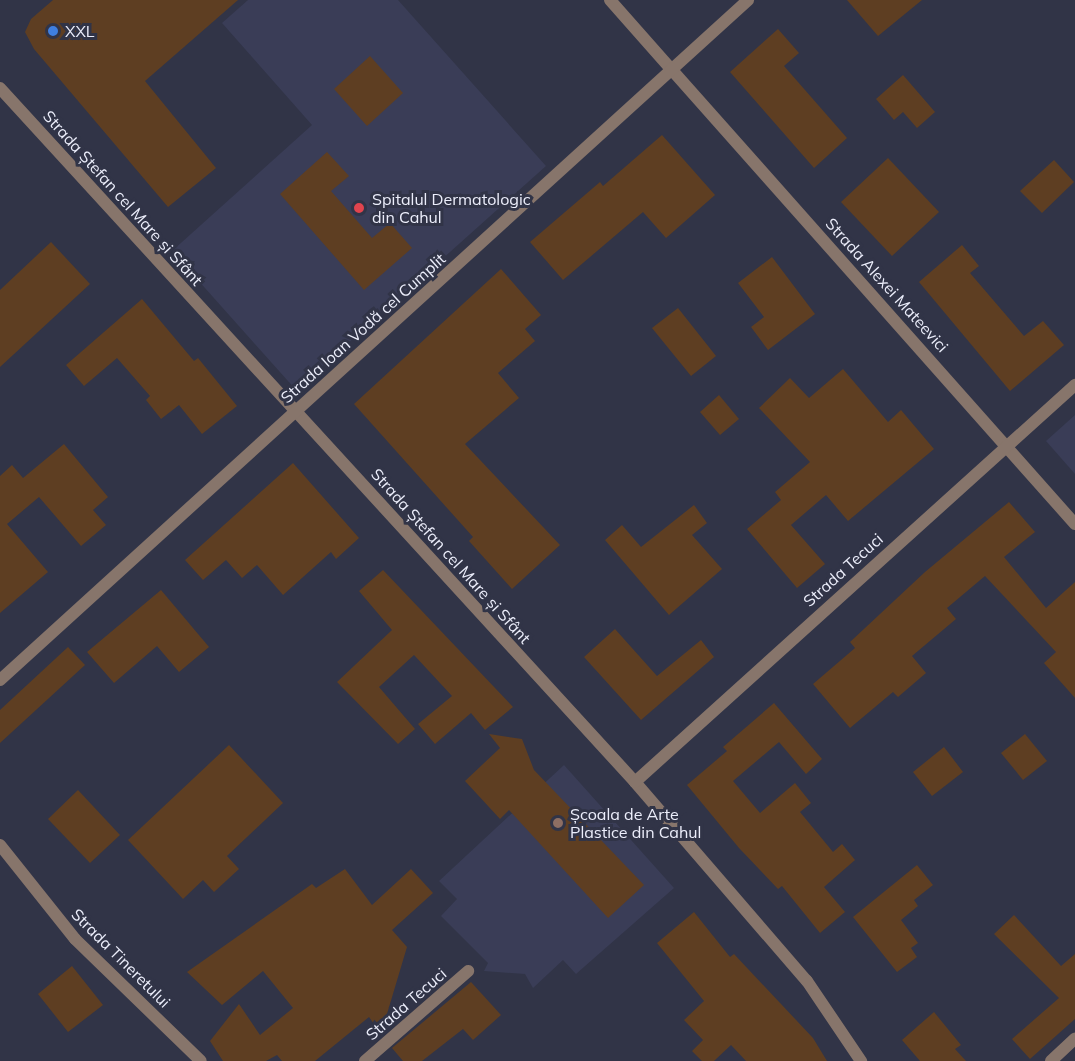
<!DOCTYPE html>
<meta charset="utf-8">
<style>
body{margin:0}
#map{position:relative;width:1075px;height:1061px;overflow:hidden;background:#313447;font-family:Mulish,sans-serif}
div>[style]{position:absolute}
.built>*{inset:0;background:#3a3d57}
.building>*{inset:0;background:#5e3e22}
.lane>*{height:12px;margin:-6px;padding:0 6px;transform-origin:6px;border-radius:6px;background:#87756b}
.street>*{height:12px;margin:-6px;padding:0 6px;transform-origin:6px;border-radius:6px;background:#87756b}
.dots>*{width:16px;height:16px;translate:-50% -50%;box-sizing:border-box;border:3px solid #313447;border-radius:50%}
span{translate:-50% -50%;white-space:nowrap;text-align:center;line-height:1.15;-webkit-text-stroke:6px #313447;paint-order:stroke}
.poi-label{font-size:16px;color:#eceefb}
.left{translate:0 -50%;text-align:left}
.street-label{font-size:16px;color:#eceefb}
</style>
<div id="map">
<div class="built">
<i style="clip-path:polygon(248px 0,398px 0,546px 166px,296px 390px,172px 251px,312px 125px,222px 23px)"></i>
<i style="clip-path:polygon(1075px 415px,1075px 474px,1046px 441px)"></i>
<i style="clip-path:polygon(564px 765px,674px 888px,576px 974px,563px 960px,533px 988px,525px 974px,484px 971px,488px 963px,441px 916px,457px 899px,439px 881px)"></i>
</div>
<div class="building">
<i style="clip-path:polygon(53px 0,238px 0,145px 81px,216px 168px,168px 207px,34px 49px,25px 32px,31px 19px)"></i>
<i style="clip-path:polygon(847px 0,922px 0,878px 36px)"></i>
<i style="clip-path:polygon(778px 29px,799px 53px,784px 66px,847px 138px,814px 168px,730px 72px)"></i>
<i style="clip-path:polygon(370px 56px,403px 93px,367px 126px,334px 89px)"></i>
<i style="clip-path:polygon(903px 75px,935px 112px,917px 128px,903px 112px,894px 120px,876px 99px)"></i>
<i style="clip-path:polygon(662px 135px,715px 195px,666px 238px,643px 212px,563px 280px,530px 242px,600px 182px,603px 186px)"></i>
<i style="clip-path:polygon(327px 152px,349px 176px,331px 191px,372px 238px,390px 223px,412px 248px,364px 290px,280px 194px)"></i>
<i style="clip-path:polygon(888px 158px,939px 212px,892px 256px,841px 202px)"></i>
<i style="clip-path:polygon(1054px 160px,1074px 182px,1042px 213px,1020px 191px)"></i>
<i style="clip-path:polygon(51px 242px,90px 284px,0 367px,0 290px)"></i>
<i style="clip-path:polygon(962px 245px,979px 266px,970px 273px,1024px 336px,1043px 321px,1064px 345px,1010px 391px,919px 282px)"></i>
<i style="clip-path:polygon(772px 257px,815px 314px,768px 350px,751px 327px,764px 317px,738px 283px)"></i>
<i style="clip-path:polygon(501px 269px,541px 315px,525px 329px,535px 341px,498px 373px,519px 398px,465px 444px,560px 545px,512px 589px,469px 541px,473px 537px,354px 404px)"></i>
<i style="clip-path:polygon(142px 299px,194px 361px,198px 358px,237px 406px,202px 434px,179px 405px,161px 419px,146px 400px,150px 396px,117px 358px,84px 386px,66px 365px)"></i>
<i style="clip-path:polygon(678px 308px,716px 356px,691px 376px,652px 328px)"></i>
<i style="clip-path:polygon(843px 369px,888px 422px,901px 410px,934px 449px,848px 521px,826px 495px,791px 525px,825px 564px,797px 588px,747px 529px,781px 500px,775px 492px,810px 462px,759px 408px,790px 378px,809px 398px)"></i>
<i style="clip-path:polygon(719px 395px,739px 419px,720px 435px,700px 412px)"></i>
<i style="clip-path:polygon(64px 444px,108px 497px,93px 510px,106px 525px,81px 546px,39px 497px,7px 524px,48px 572px,0 613px,0 476px,12px 465px,23px 478px)"></i>
<i style="clip-path:polygon(293px 463px,359px 538px,336px 559px,331px 552px,283px 595px,257px 565px,242px 578px,226px 560px,203px 580px,185px 560px)"></i>
<i style="clip-path:polygon(1009px 502px,1035px 532px,1004px 557px,1046px 608px,1075px 582px,1075px 698px,1044px 663px,1056px 652px,985px 576px,947px 608px,956px 619px,912px 656px,926px 673px,898px 697px,893px 692px,850px 728px,813px 684px,855px 648px,850px 642px,925px 572px)"></i>
<i style="clip-path:polygon(694px 505px,707px 523px,692px 535px,722px 569px,669px 615px,605px 540px,622px 525px,641px 547px)"></i>
<i style="clip-path:polygon(383px 570px,513px 707px,485px 730px,471px 713px,435px 744px,418px 724px,452px 696px,414px 655px,379px 687px,415px 729px,398px 744px,337px 682px,392px 630px,359px 591px)"></i>
<i style="clip-path:polygon(161px 590px,209px 647px,179px 672px,157px 646px,114px 683px,87px 652px)"></i>
<i style="clip-path:polygon(615px 629px,657px 676px,701px 640px,714px 657px,641px 720px,584px 657px)"></i>
<i style="clip-path:polygon(68px 647px,85px 665px,0 743px,0 710px)"></i>
<i style="clip-path:polygon(774px 703px,822px 759px,806px 774px,779px 742px,733px 781px,760px 813px,795px 783px,811px 803px,800px 812px,833px 852px,842px 844px,855px 860px,824px 887px,845px 912px,820px 933px,782px 886px,778px 889px,739px 848px,687px 785px,727px 751px,723px 747px)"></i>
<i style="clip-path:polygon(489px 734px,522px 739px,534px 770px,644px 885px,608px 918px,509px 810px,500px 819px,465px 781px,500px 748px)"></i>
<i style="clip-path:polygon(1025px 734px,1047px 761px,1023px 780px,1001px 753px)"></i>
<i style="clip-path:polygon(229px 745px,283px 803px,227px 856px,239px 869px,214px 892px,203px 880px,183px 899px,128px 840px)"></i>
<i style="clip-path:polygon(944px 747px,963px 772px,932px 796px,913px 772px)"></i>
<i style="clip-path:polygon(78px 790px,120px 835px,90px 863px,48px 819px)"></i>
<i style="clip-path:polygon(917px 865px,933px 885px,914px 900px,918px 906px,901px 920px,918px 943px,911px 948px,917px 957px,897px 972px,853px 917px)"></i>
<i style="clip-path:polygon(345px 869px,372px 905px,411px 869px,433px 893px,392px 930px,407px 947px,381px 1034px,369px 1017px,315px 1061px,282px 1061px,277px 1055px,266px 1061px,223px 1061px,210px 1041px,239px 1004px,260px 1035px,293px 1008px,263px 971px,222px 1005px,187px 972px,312px 884px,316px 888px)"></i>
<i style="clip-path:polygon(694px 912px,730px 957px,734px 954px,813px 1038px,827px 1061px,746px 1061px,731px 1045px,714px 1061px,702px 1061px,692px 1051px,703px 1040px,684px 1020px,704px 1001px,657px 943px)"></i>
<i style="clip-path:polygon(1014px 915px,1061px 966px,1075px 954px,1075px 1019px,1030px 1059px,1012px 1039px,1059px 998px,994px 934px)"></i>
<i style="clip-path:polygon(72px 966px,103px 1005px,68px 1032px,38px 994px)"></i>
<i style="clip-path:polygon(471px 982px,501px 1015px,473px 1040px,463px 1029px,422px 1061px,403px 1061px,392px 1048px)"></i>
<i style="clip-path:polygon(934px 1012px,961px 1045px,955px 1049px,966px 1061px,920px 1061px,902px 1040px)"></i>
</div>
<div class="lane">
<i style="left:610px;top:0;width:94px;rotate:48.5deg"></i>
</div>
<div class="street">
<i style="left:672px;top:70px;width:607px;rotate:48.41deg"></i>
<i style="left:0;top:88px;width:941px;rotate:47.54deg"></i>
<i style="left:635px;top:782px;width:263px;rotate:49.2deg"></i>
<i style="left:807px;top:981px;width:97px;rotate:56deg"></i>
<i style="left:0;top:680px;width:1011px;rotate:-42.27deg"></i>
<i style="left:635px;top:782px;width:593px;rotate:-42.06deg"></i>
<i style="left:0;top:845px;width:120px;rotate:51.4deg"></i>
<i style="left:75px;top:939px;width:175px;rotate:44.1deg"></i>
<i style="left:365px;top:1061px;width:137px;rotate:-41.1deg"></i>
<i style="left:1051px;top:1061px;width:33px;rotate:-43deg"></i>
</div>
<div class="dots">
<i style="left:53px;top:31px;background:#3f7fe0"></i>
<i style="left:359px;top:208px;background:#e0444e"></i>
<i style="left:558px;top:823px;background:#8d6e63"></i>
</div>
<div class="poi-label">
<span class="left" style="left:65px;top:31px">XXL</span>
<span class="left" style="left:372px;top:208px">Spitalul Dermatologic<br>din Cahul</span>
<span class="left" style="left:570px;top:823px">Școala de Arte<br>Plastice din Cahul</span>
</div>
<div class="street-label">
<span style="left:123px;top:198px;rotate:48deg">Strada Ștefan cel Mare și Sfânt</span>
<span style="left:887px;top:285px;rotate:48deg">Strada Alexei Mateevici</span>
<span style="left:363px;top:328px;rotate:-42deg">Strada Ioan Vodă cel Cumplit</span>
<span style="left:451px;top:556px;rotate:48deg">Strada Ștefan cel Mare și Sfânt</span>
<span style="left:843px;top:570px;rotate:-42deg">Strada Tecuci</span>
<span style="left:121px;top:958px;rotate:45deg">Strada Tineretului</span>
<span style="left:406px;top:1004px;rotate:-41deg">Strada Tecuci</span>
</div>
</div>
